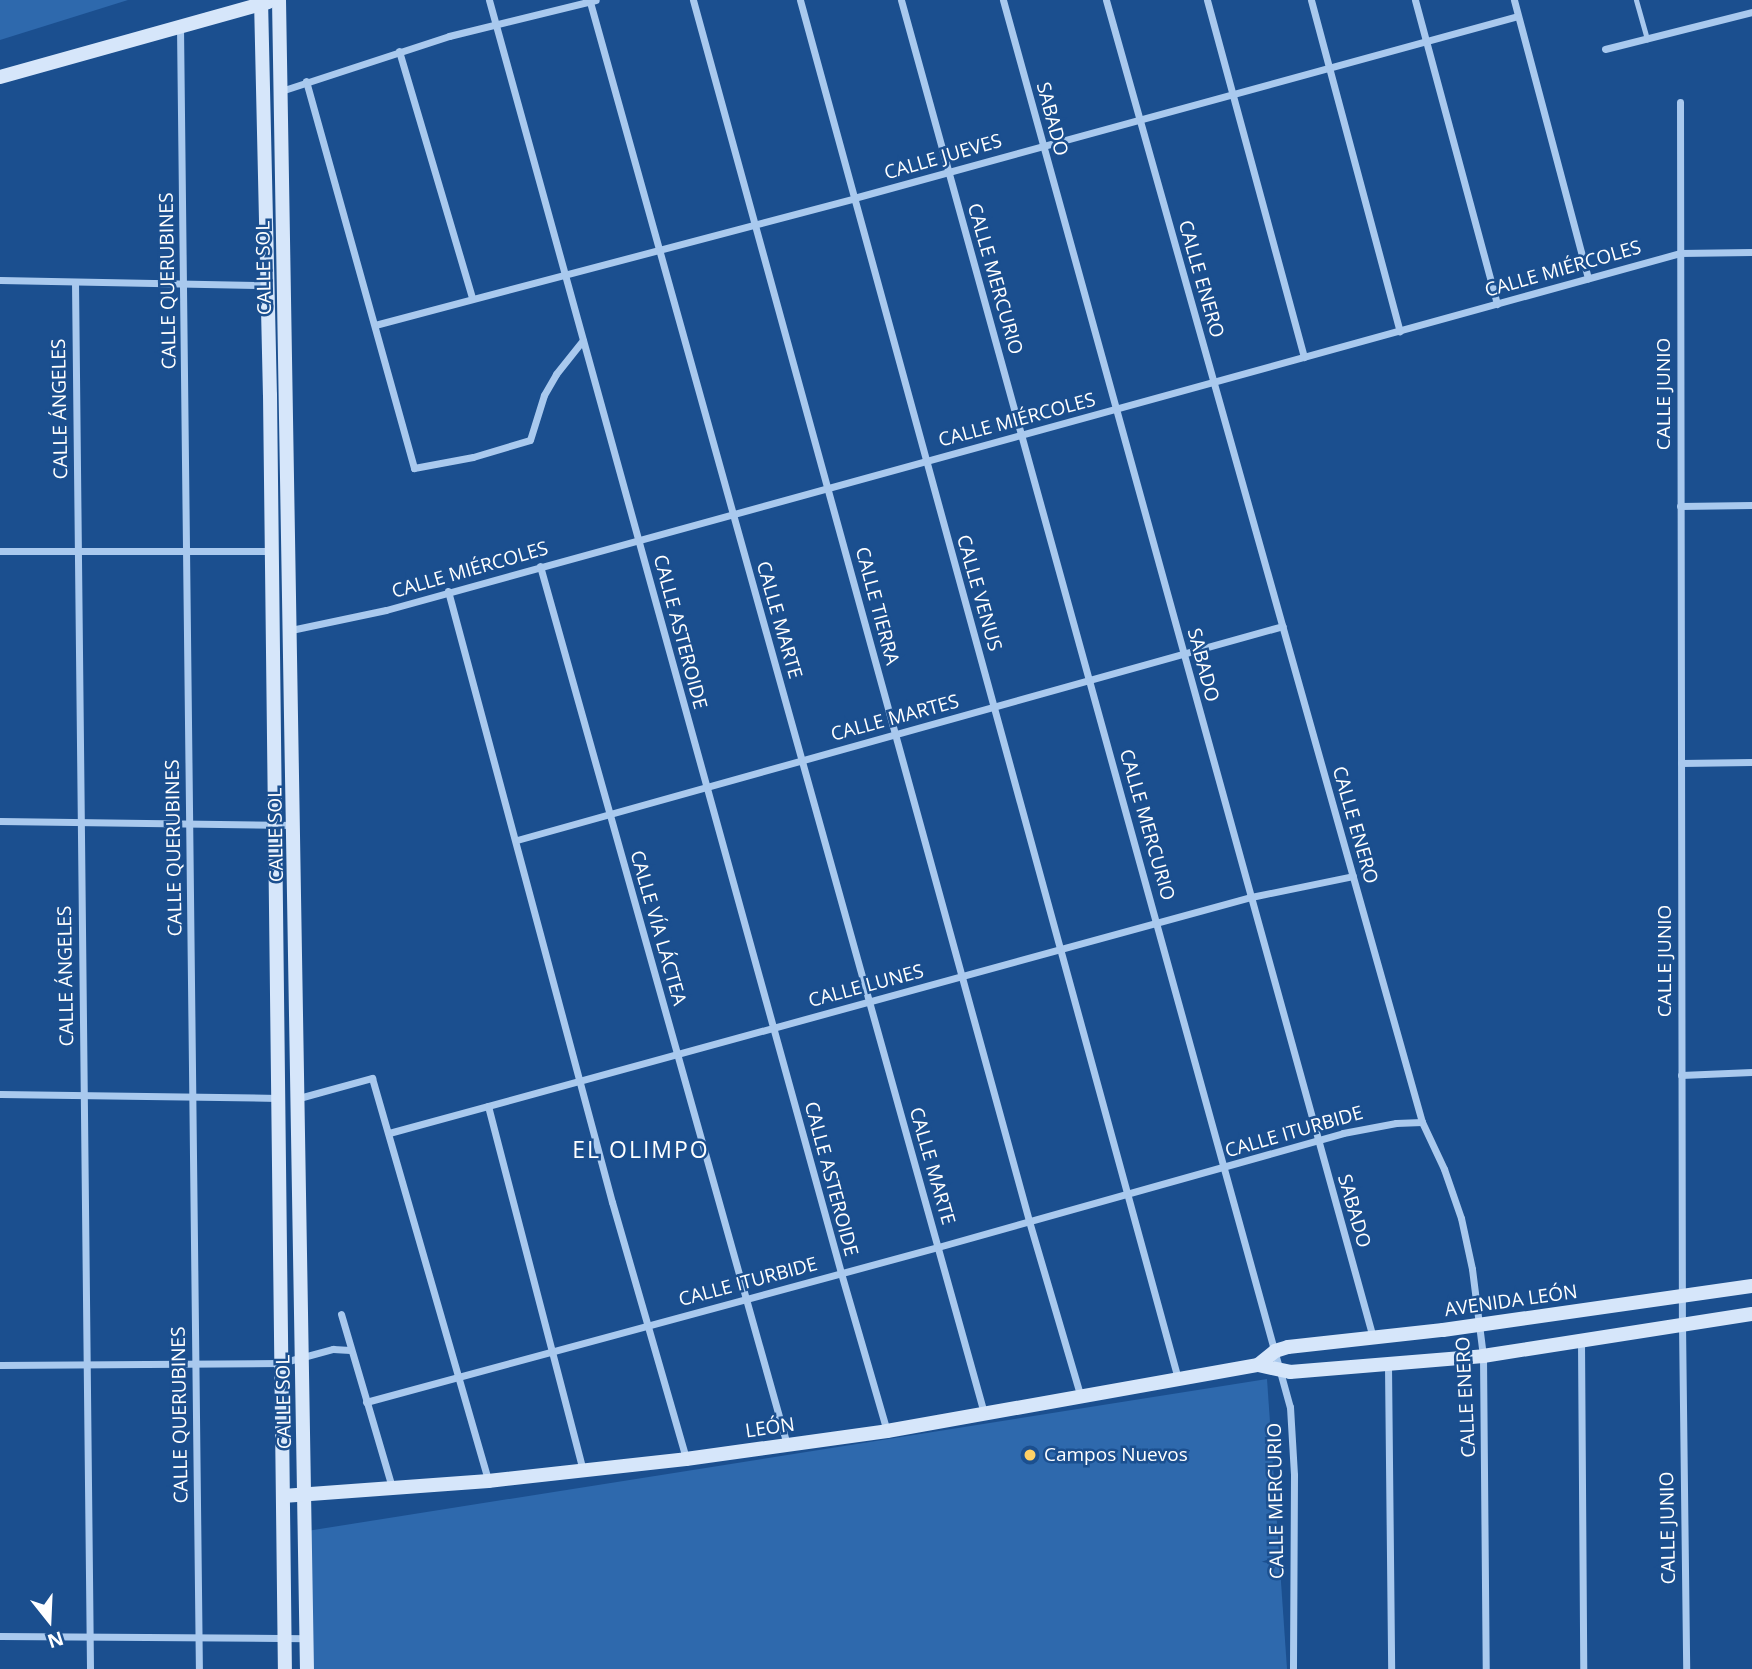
<!DOCTYPE html>
<meta charset="utf-8">
<style>
body{margin:0}
#map{position:relative;width:1752px;height:1669px;overflow:hidden;background:#1b4f8f;font-family:"Open Sans",sans-serif}
div>[style]{position:absolute}
.green>*{inset:0;background:#2e69ad}
.lane>*{height:5px;margin:-2.5px;padding:0 2.5px;transform-origin:2.5px;border-radius:2.5px;background:#a9c9ee}
.street>*{height:7px;margin:-3.5px;padding:0 3.5px;transform-origin:3.5px;border-radius:3.5px;background:#a9c9ee}
.secondary>*{height:14px;margin:-7px;padding:0 7px;transform-origin:7px;border-radius:7px;background:#d6e6fa}
.dots>*{width:19px;height:19px;translate:-50% -50%;box-sizing:border-box;border:4px solid #1b4f8f;border-radius:50%}
span{translate:-50% -50%;white-space:nowrap;text-align:center;line-height:1.15;-webkit-text-stroke:5px #1b4f8f;paint-order:stroke}
.street-label{font-size:19px;color:#fff}
.poi-label{font-size:19px;color:#fff}
.left{translate:0 -50%;text-align:left}
.quarter-label{font-size:23px;color:#fff;letter-spacing:2px}
.north{position:absolute;left:14px;top:1585px;width:70px;height:70px;-webkit-text-stroke:5px #1b4f8f;paint-order:stroke;rotate:162deg;font-size:19px;font-weight:700;line-height:28px;text-align:center;color:#fff}
.north::after{content:'';display:block;margin:auto;width:24px;height:32px;background:#fff;clip-path:polygon(50% 0,100% 100%,50% 72%,0 100%)}
</style>
<div id="map">
<div class="green">
<i style="clip-path:polygon(0 0,128px 0,0 40px)"></i>
<i style="clip-path:polygon(1267px 1379px,1287px 1669px,313px 1669px,307px 1531px)"></i>
</div>
<div class="lane">
<i style="left:1636px;top:0;width:41px;rotate:74.2deg"></i>
</div>
<div class="street">
<i style="left:489px;top:0;width:1321px;rotate:74.54deg"></i>
<i style="left:841px;top:1273px;width:165px;rotate:73.8deg"></i>
<i style="left:693px;top:0;width:1266px;rotate:74.61deg"></i>
<i style="left:1029px;top:1221px;width:184px;rotate:73.6deg"></i>
<i style="left:800px;top:0;width:1430px;rotate:74.67deg"></i>
<i style="left:901px;top:0;width:1460px;rotate:74.55deg"></i>
<i style="left:1290px;top:1407px;width:68px;rotate:86.6deg"></i>
<i style="left:1294px;top:1475px;width:194px;rotate:90.3deg"></i>
<i style="left:1003px;top:0;width:1388px;rotate:74.54deg"></i>
<i style="left:1106px;top:0;width:1166px;rotate:74.27deg"></i>
<i style="left:1422px;top:1122px;width:52px;rotate:64.9deg"></i>
<i style="left:1444px;top:1169px;width:52px;rotate:70.9deg"></i>
<i style="left:1461px;top:1218px;width:52px;rotate:77.8deg"></i>
<i style="left:1472px;top:1269px;width:88px;rotate:82.8deg"></i>
<i style="left:1483px;top:1356px;width:313px;rotate:89.5deg"></i>
<i style="left:1207px;top:0;width:370px;rotate:74.8deg"></i>
<i style="left:1311px;top:0;width:343px;rotate:75deg"></i>
<i style="left:1415px;top:0;width:315px;rotate:74.9deg"></i>
<i style="left:1514px;top:0;width:288px;rotate:75.1deg"></i>
<i style="left:590px;top:2px;width:1465px;rotate:74.4deg"></i>
<i style="left:180px;top:27px;width:1642px;rotate:89.34deg"></i>
<i style="left:1605px;top:49px;width:152px;rotate:-14.1deg"></i>
<i style="left:399px;top:51px;width:257px;rotate:73.5deg"></i>
<i style="left:306px;top:81px;width:402px;rotate:74.4deg"></i>
<i style="left:414px;top:468px;width:60px;rotate:-10.6deg"></i>
<i style="left:473px;top:457px;width:59px;rotate:-16.6deg"></i>
<i style="left:530px;top:440px;width:47px;rotate:-72.7deg"></i>
<i style="left:544px;top:395px;width:24px;rotate:-60deg"></i>
<i style="left:556px;top:374px;width:43px;rotate:-51.5deg"></i>
<i style="left:281px;top:91px;width:177px;rotate:-18.1deg"></i>
<i style="left:449px;top:36px;width:151px;rotate:-13.8deg"></i>
<i style="left:1680px;top:102px;width:1222px;rotate:89.91deg"></i>
<i style="left:1682px;top:1324px;width:345px;rotate:89.3deg"></i>
<i style="left:0;top:280px;width:267px;rotate:1.1deg"></i>
<i style="left:75px;top:282px;width:1387px;rotate:89.38deg"></i>
<i style="left:375px;top:325px;width:496px;rotate:-14.8deg"></i>
<i style="left:854px;top:198px;width:688px;rotate:-15.33deg"></i>
<i style="left:1680px;top:506px;width:72px;rotate:-0.8deg"></i>
<i style="left:0;top:551px;width:271px"></i>
<i style="left:540px;top:566px;width:913px;rotate:74.3deg"></i>
<i style="left:448px;top:591px;width:633px;rotate:74.98deg"></i>
<i style="left:612px;top:1202px;width:267px;rotate:73.9deg"></i>
<i style="left:291px;top:630px;width:97px;rotate:-11.9deg"></i>
<i style="left:386px;top:610px;width:1342px;rotate:-15.42deg"></i>
<i style="left:1680px;top:253px;width:72px;rotate:-0.8deg"></i>
<i style="left:1681px;top:763px;width:71px;rotate:-0.8deg"></i>
<i style="left:0;top:821px;width:295px;rotate:0.8deg"></i>
<i style="left:517px;top:840px;width:795px;rotate:-15.61deg"></i>
<i style="left:1681px;top:1075px;width:71px;rotate:-2.4deg"></i>
<i style="left:0;top:1094px;width:278px;rotate:0.8deg"></i>
<i style="left:299px;top:1098px;width:76px;rotate:-15.3deg"></i>
<i style="left:372px;top:1078px;width:419px;rotate:73.9deg"></i>
<i style="left:488px;top:1106px;width:376px;rotate:75.4deg"></i>
<i style="left:389px;top:1133px;width:894px;rotate:-15.31deg"></i>
<i style="left:1251px;top:897px;width:104px;rotate:-11.6deg"></i>
<i style="left:341px;top:1314px;width:180px;rotate:73.6deg"></i>
<i style="left:1581px;top:1342px;width:327px;rotate:89.6deg"></i>
<i style="left:0;top:1365px;width:281px;rotate:-0.4deg"></i>
<i style="left:281px;top:1363px;width:54px;rotate:-15.1deg"></i>
<i style="left:333px;top:1349px;width:17px;rotate:3deg"></i>
<i style="left:1388px;top:1366px;width:303px;rotate:89.4deg"></i>
<i style="left:366px;top:1402px;width:593px;rotate:-15.16deg"></i>
<i style="left:938px;top:1247px;width:421px;rotate:-15.7deg"></i>
<i style="left:1343px;top:1133px;width:54px;rotate:-10.7deg"></i>
<i style="left:1396px;top:1123px;width:26px;rotate:-2deg"></i>
<i style="left:0;top:1636px;width:307px;rotate:0.4deg"></i>
</div>
<div class="secondary">
<i style="left:261px;top:0;width:395px;rotate:88.7deg"></i>
<i style="left:270px;top:395px;width:1274px;rotate:89.33deg"></i>
<i style="left:279px;top:0;width:1669px;rotate:89.04deg"></i>
<i style="left:0;top:77px;width:278px;rotate:-15.6deg"></i>
<i style="left:1258px;top:1365px;width:22px;rotate:-39deg"></i>
<i style="left:1275px;top:1351px;width:14px;rotate:-17deg"></i>
<i style="left:1288px;top:1347px;width:156px;rotate:-6.3deg"></i>
<i style="left:1443px;top:1330px;width:312px;rotate:-8.1deg"></i>
<i style="left:283px;top:1496px;width:206px;rotate:-4.2deg"></i>
<i style="left:488px;top:1481px;width:199px;rotate:-6.3deg"></i>
<i style="left:686px;top:1459px;width:203px;rotate:-7.9deg"></i>
<i style="left:887px;top:1431px;width:377px;rotate:-10.1deg"></i>
<i style="left:1258px;top:1365px;width:33px;rotate:12deg"></i>
<i style="left:1290px;top:1372px;width:194px;rotate:-4.7deg"></i>
<i style="left:1483px;top:1356px;width:272px;rotate:-8.9deg"></i>
</div>
<div class="dots">
<i style="left:1030px;top:1455px;background:#ffd166"></i>
</div>
<div class="street-label">
<span style="left:1052px;top:119px;rotate:75deg">SABADO</span>
<span style="left:943px;top:157px;rotate:-16deg">CALLE JUEVES</span>
<span style="left:264px;top:268px;rotate:-91deg">CALLE SOL</span>
<span style="left:1563px;top:269px;rotate:-16deg">CALLE MIÉRCOLES</span>
<span style="left:995px;top:279px;rotate:74deg">CALLE MERCURIO</span>
<span style="left:1201px;top:279px;rotate:74deg">CALLE ENERO</span>
<span style="left:168px;top:281px;rotate:-91deg">CALLE QUERUBINES</span>
<span style="left:1664px;top:394px;rotate:-90deg">CALLE JUNIO</span>
<span style="left:60px;top:409px;rotate:-91deg">CALLE ÁNGELES</span>
<span style="left:1017px;top:420px;rotate:-15deg">CALLE MIÉRCOLES</span>
<span style="left:470px;top:570px;rotate:-16deg">CALLE MIÉRCOLES</span>
<span style="left:979px;top:593px;rotate:74deg">CALLE VENUS</span>
<span style="left:877px;top:606px;rotate:75deg">CALLE TIERRA</span>
<span style="left:779px;top:620px;rotate:74deg">CALLE MARTE</span>
<span style="left:680px;top:632px;rotate:75deg">CALLE ASTEROIDE</span>
<span style="left:1203px;top:665px;rotate:75deg">SABADO</span>
<span style="left:895px;top:718px;rotate:-15deg">CALLE MARTES</span>
<span style="left:1147px;top:825px;rotate:74deg">CALLE MERCURIO</span>
<span style="left:1355px;top:825px;rotate:74deg">CALLE ENERO</span>
<span style="left:276px;top:835px;rotate:-91deg">CALLE SOL</span>
<span style="left:174px;top:848px;rotate:-91deg">CALLE QUERUBINES</span>
<span style="left:658px;top:928px;rotate:74deg">CALLE VÍA LÁCTEA</span>
<span style="left:1665px;top:961px;rotate:-90deg">CALLE JUNIO</span>
<span style="left:66px;top:976px;rotate:-91deg">CALLE ÁNGELES</span>
<span style="left:866px;top:986px;rotate:-15deg">CALLE LUNES</span>
<span style="left:1294px;top:1132px;rotate:-16deg">CALLE ITURBIDE</span>
<span style="left:932px;top:1166px;rotate:74deg">CALLE MARTE</span>
<span style="left:831px;top:1179px;rotate:75deg">CALLE ASTEROIDE</span>
<span style="left:1354px;top:1211px;rotate:74deg">SABADO</span>
<span style="left:748px;top:1282px;rotate:-15deg">CALLE ITURBIDE</span>
<span style="left:1511px;top:1301px;rotate:-8deg">AVENIDA LEÓN</span>
<span style="left:1466px;top:1397px;rotate:-93deg">CALLE ENERO</span>
<span style="left:284px;top:1402px;rotate:-91deg">CALLE SOL</span>
<span style="left:180px;top:1415px;rotate:-91deg">CALLE QUERUBINES</span>
<span style="left:770px;top:1428px;rotate:-8deg">LEÓN</span>
<span style="left:1276px;top:1501px;rotate:-91deg">CALLE MERCURIO</span>
<span style="left:1668px;top:1528px;rotate:-91deg">CALLE JUNIO</span>
</div>
<div class="poi-label">
<span class="left" style="left:1044px;top:1455px">Campos Nuevos</span>
</div>
<div class="quarter-label">
<span style="left:641px;top:1149px">EL OLIMPO</span>
</div>
<div class="north">N</div>
</div>
